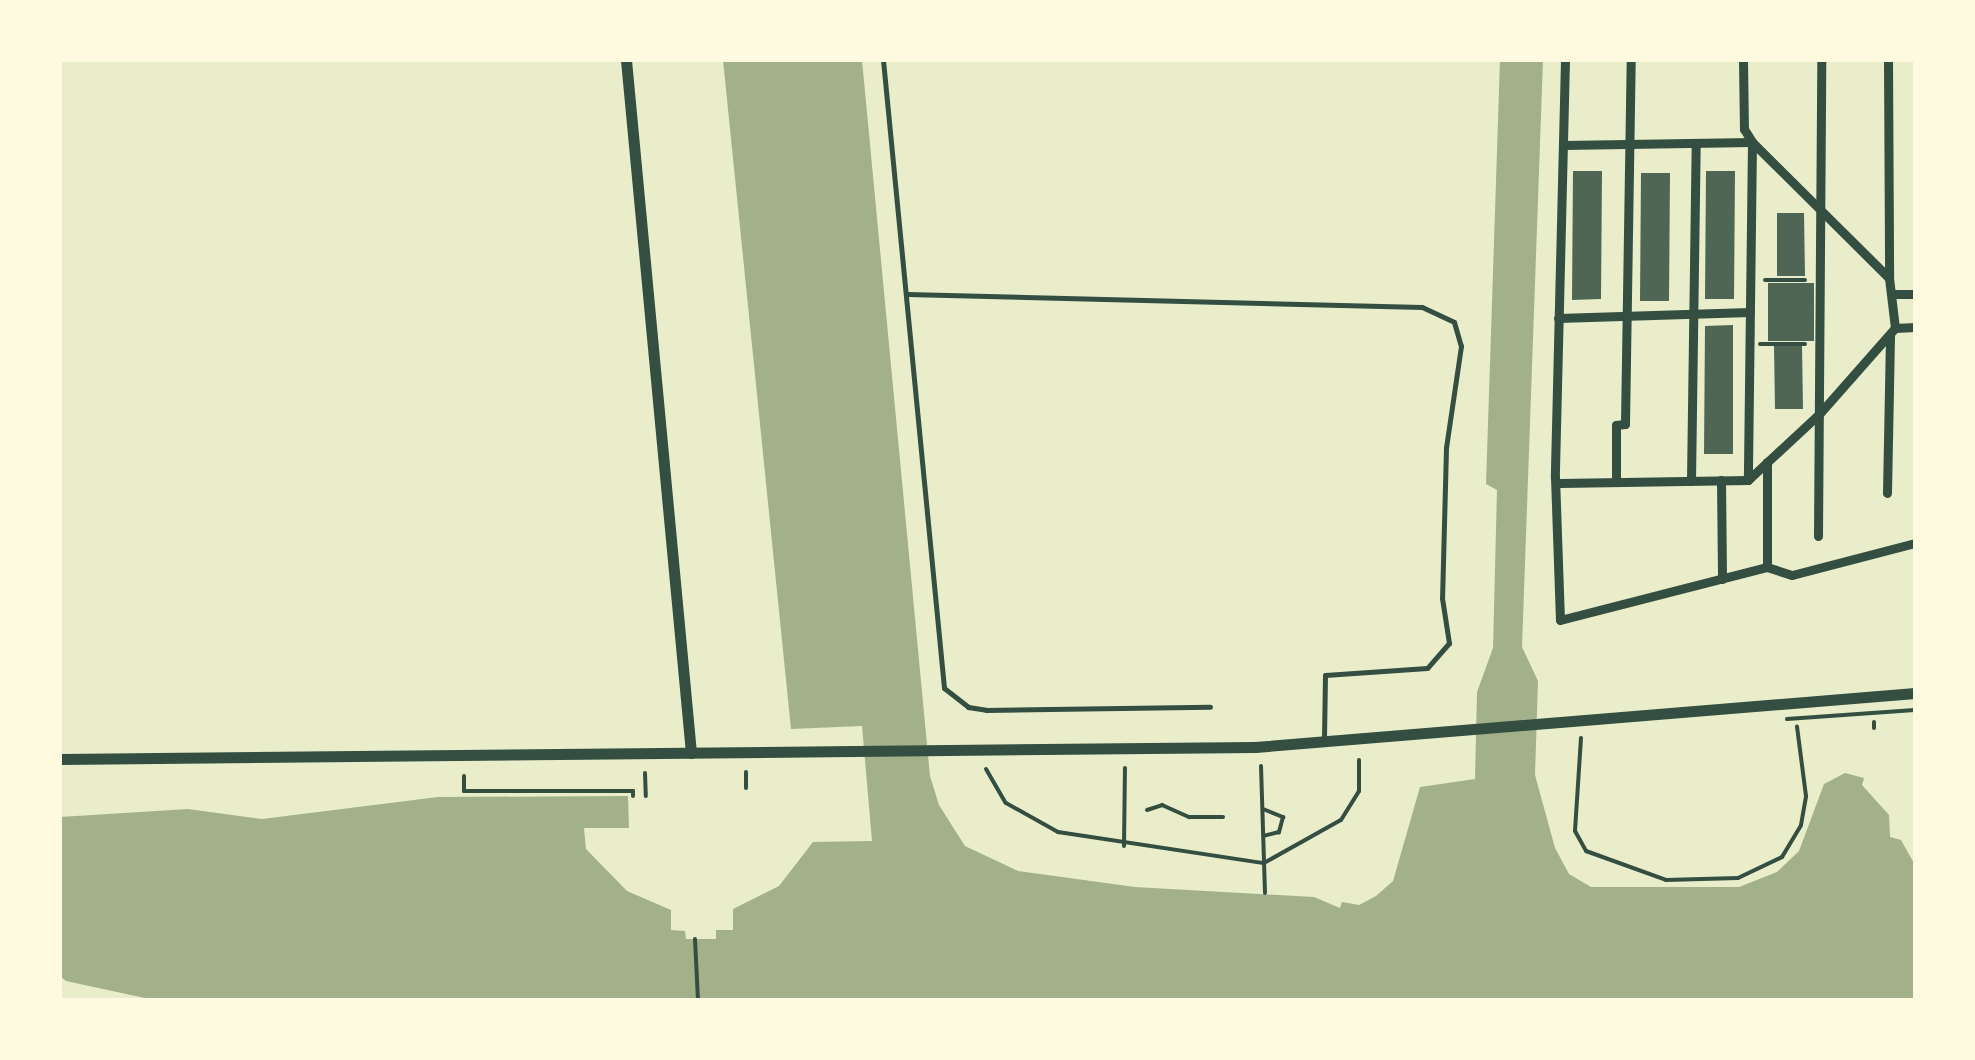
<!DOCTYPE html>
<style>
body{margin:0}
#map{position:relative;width:1975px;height:1060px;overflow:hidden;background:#e9edc9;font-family:Merriweather,serif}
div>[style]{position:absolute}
.water>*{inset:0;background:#a3b18a}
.building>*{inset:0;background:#4f6655}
.path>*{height:4px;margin:-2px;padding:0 2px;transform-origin:2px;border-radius:2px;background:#344e41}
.service>*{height:5px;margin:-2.5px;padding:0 2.5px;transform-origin:2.5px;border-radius:2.5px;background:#344e41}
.minor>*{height:9px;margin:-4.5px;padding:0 4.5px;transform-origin:4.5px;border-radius:4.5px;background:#344e41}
.tertiary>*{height:11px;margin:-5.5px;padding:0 5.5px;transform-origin:5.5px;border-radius:5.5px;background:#344e41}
span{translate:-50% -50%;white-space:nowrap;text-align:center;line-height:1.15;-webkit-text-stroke:10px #fefae0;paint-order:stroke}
.frame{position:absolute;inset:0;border:62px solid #fefae0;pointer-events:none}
</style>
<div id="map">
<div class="water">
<i style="clip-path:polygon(723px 60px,862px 60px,930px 776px,939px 805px,965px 846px,1018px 871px,1135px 887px,1314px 897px,1340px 908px,1342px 902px,1359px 905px,1376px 896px,1393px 881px,1420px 787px,1475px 779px,1477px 692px,1493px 648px,1497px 490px,1486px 484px,1500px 60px,1543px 60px,1522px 647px,1538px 681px,1535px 775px,1555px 848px,1569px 874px,1591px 887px,1739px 887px,1777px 872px,1799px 851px,1824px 784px,1845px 773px,1864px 778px,1862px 785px,1889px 815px,1890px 837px,1901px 840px,1915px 865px,1915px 1000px,154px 1000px,66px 981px,60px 976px,60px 817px,188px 809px,262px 819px,438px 797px,628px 796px,629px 828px,584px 828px,586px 849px,627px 891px,671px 910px,671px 930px,685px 931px,686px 939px,716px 939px,716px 930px,733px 930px,733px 909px,779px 886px,813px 842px,872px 841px,862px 726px,791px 729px)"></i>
</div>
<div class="building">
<i style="clip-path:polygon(1573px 171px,1602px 171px,1601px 299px,1572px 300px)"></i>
<i style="clip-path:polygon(1706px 171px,1735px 171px,1734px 299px,1705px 299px)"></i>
<i style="clip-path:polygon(1641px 173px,1670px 173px,1669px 301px,1640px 301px)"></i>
<i style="clip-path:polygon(1777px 213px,1804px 213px,1805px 276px,1777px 276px)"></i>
<i style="clip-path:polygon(1768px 283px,1814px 283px,1814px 341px,1768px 341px)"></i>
<i style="clip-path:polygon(1733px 325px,1733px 454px,1704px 454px,1705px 326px)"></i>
<i style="clip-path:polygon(1774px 346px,1802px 346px,1803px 409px,1775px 409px)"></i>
</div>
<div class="path">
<i style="left:1765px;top:280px;width:40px"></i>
<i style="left:1760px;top:344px;width:45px"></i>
<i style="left:1787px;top:719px;width:128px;rotate:-4deg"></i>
<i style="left:1874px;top:722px;width:6px;rotate:90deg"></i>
<i style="left:1581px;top:738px;width:93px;rotate:93.7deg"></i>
<i style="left:1575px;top:831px;width:23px;rotate:61deg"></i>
<i style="left:1586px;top:851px;width:85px;rotate:19.9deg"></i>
<i style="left:1666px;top:880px;width:72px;rotate:-1.6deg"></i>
<i style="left:1738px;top:878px;width:49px;rotate:-25.5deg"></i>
<i style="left:1782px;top:857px;width:37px;rotate:-59deg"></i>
<i style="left:1801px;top:825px;width:29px;rotate:-80deg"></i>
<i style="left:1806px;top:796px;width:70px;rotate:-97.4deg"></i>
<i style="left:1261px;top:766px;width:127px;rotate:88.2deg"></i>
<i style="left:986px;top:769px;width:39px;rotate:60deg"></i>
<i style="left:1006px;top:803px;width:60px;rotate:29.1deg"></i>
<i style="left:1058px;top:832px;width:208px;rotate:8.6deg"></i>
<i style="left:1264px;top:863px;width:88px;rotate:-29.2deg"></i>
<i style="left:1341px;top:820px;width:34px;rotate:-58deg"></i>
<i style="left:1359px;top:791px;width:31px;rotate:-90deg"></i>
<i style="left:746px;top:772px;width:16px;rotate:90deg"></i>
<i style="left:645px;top:773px;width:23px;rotate:88deg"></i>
<i style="left:464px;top:776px;width:15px;rotate:90deg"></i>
<i style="left:464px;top:791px;width:169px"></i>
<i style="left:633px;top:791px;width:5px;rotate:90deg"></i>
<i style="left:1263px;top:809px;width:22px;rotate:22deg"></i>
<i style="left:1283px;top:817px;width:16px;rotate:105deg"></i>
<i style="left:1279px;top:832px;width:16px;rotate:166deg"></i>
<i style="left:1147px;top:810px;width:16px;rotate:-18deg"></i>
<i style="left:1162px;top:805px;width:30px;rotate:24deg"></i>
<i style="left:1189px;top:817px;width:34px"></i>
<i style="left:1124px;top:846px;width:78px;rotate:-89.3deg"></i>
<i style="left:695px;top:939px;width:61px;rotate:87.2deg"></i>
</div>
<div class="service">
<i style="left:883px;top:60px;width:631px;rotate:84.45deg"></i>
<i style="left:944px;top:688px;width:31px;rotate:38deg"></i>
<i style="left:968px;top:707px;width:18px;rotate:9deg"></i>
<i style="left:986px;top:710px;width:224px;rotate:-0.8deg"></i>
<i style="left:907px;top:294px;width:515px;rotate:1.45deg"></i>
<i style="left:1422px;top:307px;width:35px;rotate:25deg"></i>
<i style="left:1454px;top:322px;width:25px;rotate:74deg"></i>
<i style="left:1461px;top:346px;width:103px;rotate:98.4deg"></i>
<i style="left:1446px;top:448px;width:150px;rotate:91.5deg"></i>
<i style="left:1442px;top:598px;width:46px;rotate:81.2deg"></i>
<i style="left:1449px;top:643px;width:33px;rotate:131deg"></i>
<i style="left:1427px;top:668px;width:102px;rotate:176.1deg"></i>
<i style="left:1325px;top:675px;width:65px;rotate:90.9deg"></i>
</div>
<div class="minor">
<i style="left:1565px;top:60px;width:417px;rotate:91.4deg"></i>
<i style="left:1555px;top:477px;width:143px;rotate:88deg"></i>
<i style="left:1560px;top:620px;width:214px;rotate:-14.4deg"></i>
<i style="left:1767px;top:567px;width:26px;rotate:18deg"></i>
<i style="left:1792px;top:575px;width:127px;rotate:-14.6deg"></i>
<i style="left:1743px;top:60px;width:69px;rotate:89.2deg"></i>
<i style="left:1744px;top:129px;width:15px;rotate:58deg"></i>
<i style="left:1752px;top:142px;width:338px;rotate:90.7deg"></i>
<i style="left:1888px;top:60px;width:217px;rotate:89.7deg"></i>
<i style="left:1895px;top:294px;width:20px"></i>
<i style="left:1558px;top:318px;width:192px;rotate:-1.8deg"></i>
<i style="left:1895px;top:328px;width:20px;rotate:-3deg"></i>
<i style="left:1721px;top:480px;width:99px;rotate:89.4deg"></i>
<i style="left:1691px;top:481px;width:338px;rotate:-89.2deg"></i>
<i style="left:1616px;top:482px;width:57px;rotate:-90deg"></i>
<i style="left:1616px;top:425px;width:9px;rotate:-6deg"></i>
<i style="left:1625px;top:424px;width:364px;rotate:-89.1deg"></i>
<i style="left:1560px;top:483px;width:188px;rotate:-0.9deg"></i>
<i style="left:1748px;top:480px;width:98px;rotate:-42.9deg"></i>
<i style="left:1820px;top:413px;width:113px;rotate:-48.6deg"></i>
<i style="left:1895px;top:328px;width:50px;rotate:-96.8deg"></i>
<i style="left:1889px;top:278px;width:193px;rotate:-135.2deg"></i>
<i style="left:1752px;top:142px;width:188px;rotate:179.1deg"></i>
<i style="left:1887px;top:493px;width:158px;rotate:-88.9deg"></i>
<i style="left:1818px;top:536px;width:476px;rotate:-89.6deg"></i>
<i style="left:1767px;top:567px;width:105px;rotate:-90deg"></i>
</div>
<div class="tertiary">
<i style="left:626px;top:60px;width:696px;rotate:84.64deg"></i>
<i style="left:60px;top:759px;width:1195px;rotate:-0.58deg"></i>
<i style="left:1255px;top:747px;width:662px;rotate:-4.68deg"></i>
</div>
<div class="frame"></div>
</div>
